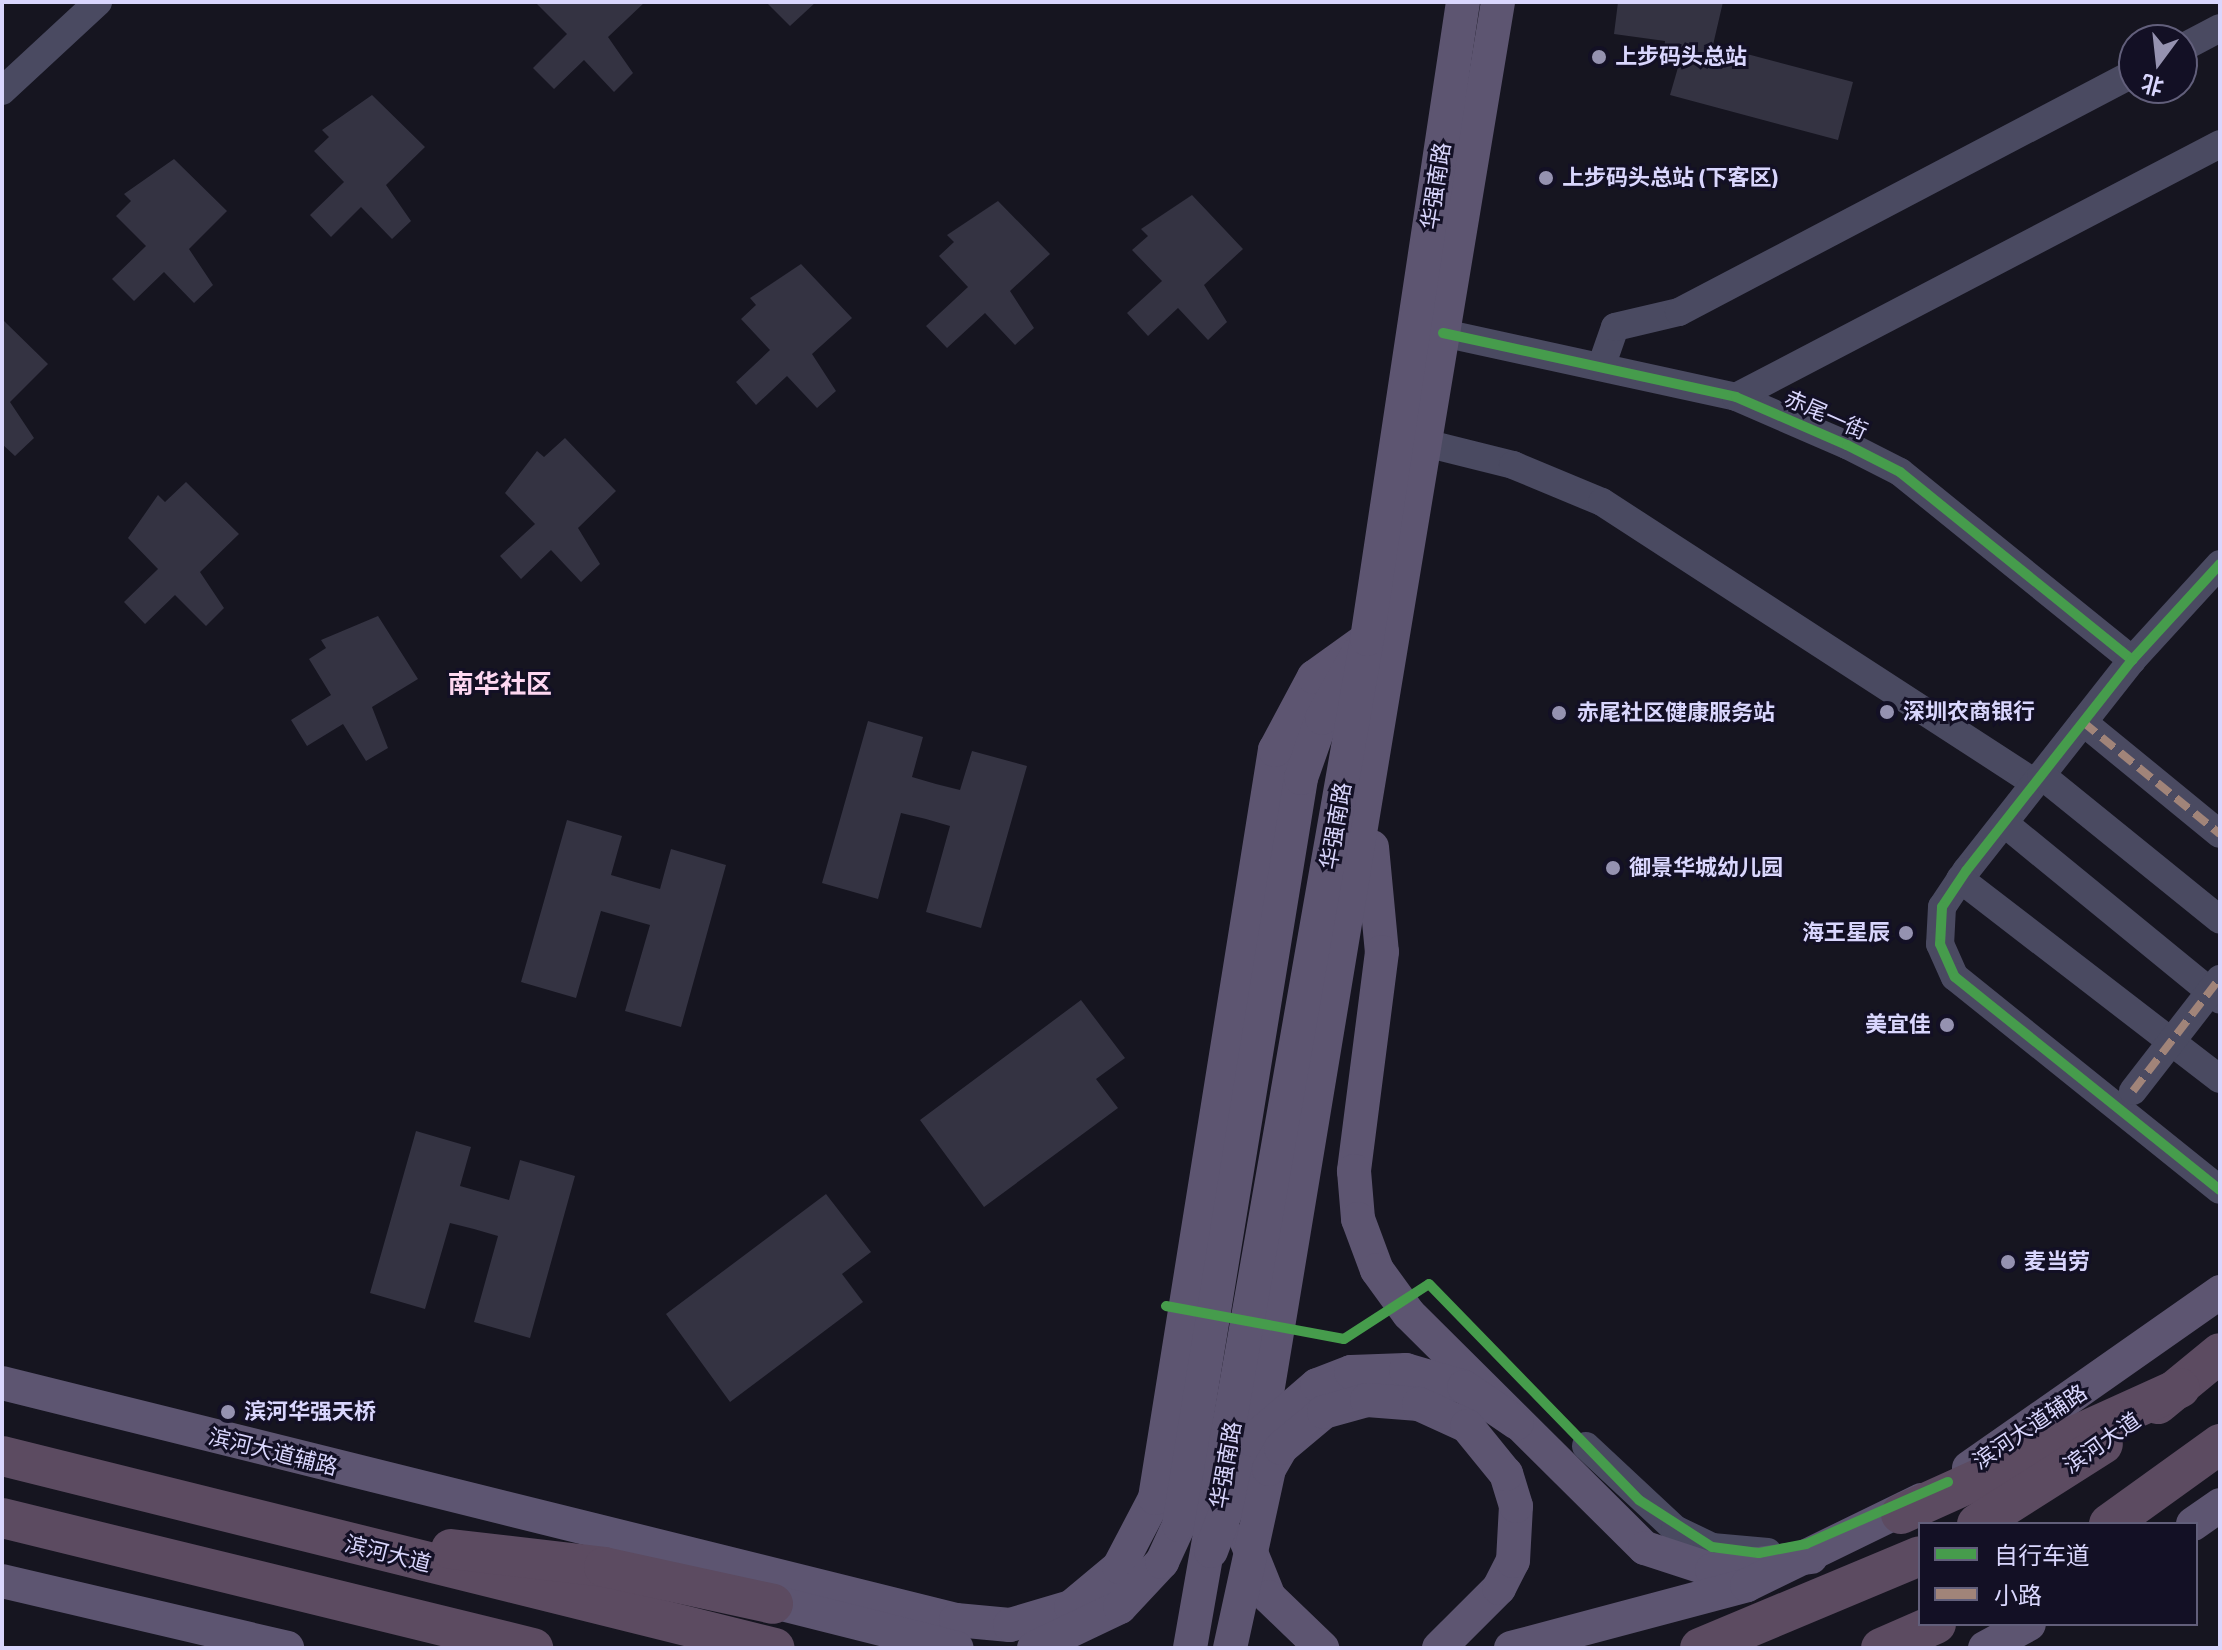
<!DOCTYPE html>
<meta charset="utf-8">
<style>
body{margin:0}
#map{position:relative;width:2222px;height:1650px;overflow:hidden;background:#161520;font-family:"Titillium Web","Noto Sans SC",sans-serif}
div>[style]{position:absolute}
.building>*{inset:0;background:#343342}
.minor>*{height:28px;margin:-14px;padding:0 14px;transform-origin:14px;border-radius:14px;background:#4a4a61}
.major>*{height:34px;margin:-17px;padding:0 17px;transform-origin:17px;border-radius:17px;background:#5d5571}
.highway>*{height:40px;margin:-20px;padding:0 20px;transform-origin:20px;border-radius:20px;background:#5c4b61}
.major-bridge>*{height:34px;margin:-17px;padding:0 17px;transform-origin:17px;border-radius:17px;background:#5d5571}
.quiet>*{height:8px;margin-top:-4px;transform-origin:0;background:repeating-linear-gradient(90deg,#a18479 0 16px,transparent 0 24px)}
.cycleway>*{height:10px;margin:-5px;padding:0 5px;transform-origin:5px;border-radius:5px;background:#469c4c}
.dots>*{width:22px;height:22px;translate:-50% -50%;box-sizing:border-box;border:4px solid #131025;border-radius:50%}
span{translate:-50% -50%;white-space:nowrap;text-align:center;line-height:1.15;-webkit-text-stroke:6px #131025;paint-order:stroke}
.poi-label{font-size:22px;color:#d9d6fd;font-weight:700}
.left{translate:0 -50%;text-align:left}
.right{translate:-100% -50%;text-align:right}
.street-label{font-size:22px;color:#d9d6fd}
.quarter-label{font-size:26px;color:#fdd7f1;font-weight:700}
.frame{position:absolute;inset:0;border:4px solid #d9d6fd;pointer-events:none}
.legend{position:absolute;left:1918px;top:1522px;width:280px;height:104px;box-sizing:border-box;background:#131025;border:2px solid #625f7b;margin:0;padding:10px 14px;list-style:none;font-size:24px;color:#d9d6fd}
.legend li{display:flex;align-items:center;gap:16px;height:40px}
.legend b{width:40px;border:2px solid #625f7b}
.north{position:absolute;left:2118px;top:24px;width:80px;height:80px;box-sizing:border-box;background:#131025;border:2px solid #625f7b;border-radius:50%;rotate:195deg;font-size:22px;font-weight:700;line-height:32px;text-align:center;color:#d9d6fd}
.north::after{content:'';display:block;margin:auto;width:28px;height:36px;background:#9592b0;clip-path:polygon(50% 0,100% 100%,50% 72%,0 100%)}
</style>
<div id="map">
<div class="building">
<i style="clip-path:polygon(535px 2px,645px 2px,608px 37px,633px 73px,614px 92px,584px 60px,554px 89px,533px 68px,567px 34px)"></i>
<i style="clip-path:polygon(766px 2px,816px 2px,790px 26px)"></i>
<i style="clip-path:polygon(1618px 2px,1723px 2px,1713px 45px,1853px 82px,1838px 140px,1670px 95px,1679px 64px,1663px 60px,1665px 41px,1614px 34px)"></i>
<i style="clip-path:polygon(372px 95px,425px 147px,386px 185px,411px 221px,392px 239px,361px 207px,331px 237px,310px 215px,344px 182px,314px 151px,329px 137px,322px 130px)"></i>
<i style="clip-path:polygon(174px 159px,227px 211px,189px 249px,213px 285px,194px 303px,164px 272px,134px 301px,112px 279px,146px 246px,116px 216px,131px 201px,124px 194px)"></i>
<i style="clip-path:polygon(1192px 195px,1243px 249px,1204px 285px,1227px 322px,1208px 340px,1178px 308px,1148px 336px,1127px 313px,1162px 281px,1132px 250px,1148px 236px,1141px 229px)"></i>
<i style="clip-path:polygon(998px 201px,1050px 254px,1010px 291px,1034px 328px,1015px 345px,985px 313px,947px 348px,926px 326px,968px 287px,939px 256px,954px 242px,947px 235px)"></i>
<i style="clip-path:polygon(801px 264px,852px 318px,812px 354px,836px 391px,817px 408px,787px 376px,756px 405px,736px 382px,770px 350px,741px 319px,756px 305px,750px 298px)"></i>
<i style="clip-path:polygon(2px 319px,48px 364px,10px 402px,34px 438px,15px 456px,2px 444px)"></i>
<i style="clip-path:polygon(565px 438px,616px 491px,578px 528px,600px 564px,581px 582px,551px 550px,521px 579px,500px 556px,535px 524px,505px 493px,537px 451px,544px 457px)"></i>
<i style="clip-path:polygon(186px 482px,239px 534px,200px 572px,224px 608px,206px 626px,175px 595px,145px 624px,124px 602px,158px 569px,128px 538px,158px 495px,165px 502px)"></i>
<i style="clip-path:polygon(378px 616px,418px 679px,372px 707px,388px 748px,366px 761px,343px 724px,307px 746px,291px 720px,331px 695px,309px 659px,326px 648px,321px 640px)"></i>
<i style="clip-path:polygon(868px 721px,923px 737px,912px 777px,936px 784px,960px 790px,972px 751px,1027px 766px,981px 928px,926px 912px,950px 826px,926px 819px,901px 813px,878px 899px,822px 883px)"></i>
<i style="clip-path:polygon(567px 820px,622px 836px,611px 875px,635px 882px,660px 889px,671px 849px,726px 865px,681px 1027px,625px 1011px,650px 925px,601px 911px,576px 998px,521px 982px)"></i>
<i style="clip-path:polygon(1081px 1000px,1125px 1058px,1096px 1079px,1118px 1108px,984px 1207px,920px 1120px)"></i>
<i style="clip-path:polygon(416px 1131px,471px 1147px,460px 1186px,509px 1200px,520px 1160px,575px 1176px,530px 1338px,474px 1322px,498px 1236px,474px 1229px,450px 1223px,425px 1309px,370px 1293px)"></i>
<i style="clip-path:polygon(826px 1194px,871px 1252px,842px 1274px,863px 1302px,730px 1402px,666px 1314px)"></i>
</div>
<div class="minor">
<i style="left:2182px;top:48px;width:43px;rotate:-27.8deg"></i>
<i style="left:2px;top:91px;width:131px;rotate:-42.8deg"></i>
<i style="left:1443px;top:333px;width:300px;rotate:12.3deg"></i>
<i style="left:1736px;top:397px;width:121px;rotate:23.4deg"></i>
<i style="left:1847px;top:445px;width:59px;rotate:27deg"></i>
<i style="left:1900px;top:472px;width:299px;rotate:39deg"></i>
<i style="left:1601px;top:367px;width:42px;rotate:-70.7deg"></i>
<i style="left:1615px;top:327px;width:66px;rotate:-13.2deg"></i>
<i style="left:1679px;top:312px;width:514px;rotate:-27.71deg"></i>
<i style="left:1736px;top:397px;width:546px;rotate:-27.6deg"></i>
<i style="left:1425px;top:443px;width:91px;rotate:14deg"></i>
<i style="left:1513px;top:465px;width:96px;rotate:22.6deg"></i>
<i style="left:1602px;top:502px;width:516px;rotate:32.98deg"></i>
<i style="left:2220px;top:564px;width:130px;rotate:132.5deg"></i>
<i style="left:2132px;top:660px;width:268px;rotate:128.2deg"></i>
<i style="left:1966px;top:871px;width:43px;rotate:123.7deg"></i>
<i style="left:1942px;top:907px;width:37px;rotate:93deg"></i>
<i style="left:1940px;top:944px;width:36px;rotate:66deg"></i>
<i style="left:1955px;top:977px;width:340px;rotate:38.8deg"></i>
<i style="left:2083px;top:722px;width:177px;rotate:39.3deg"></i>
<i style="left:2041px;top:775px;width:230px;rotate:39deg"></i>
<i style="left:2004px;top:823px;width:279px;rotate:39.3deg"></i>
<i style="left:1960px;top:879px;width:328px;rotate:37.6deg"></i>
<i style="left:2133px;top:1091px;width:142px;rotate:-52.2deg"></i>
<i style="left:1586px;top:1446px;width:122px;rotate:43deg"></i>
<i style="left:1675px;top:1529px;width:41px;rotate:25.9deg"></i>
<i style="left:1712px;top:1547px;width:56px;rotate:5.1deg"></i>
</div>
<div class="major">
<i style="left:1372px;top:847px;width:105px;rotate:84.6deg"></i>
<i style="left:1382px;top:952px;width:221px;rotate:97.3deg"></i>
<i style="left:1354px;top:1171px;width:48px;rotate:85.2deg"></i>
<i style="left:1358px;top:1219px;width:54px;rotate:69.6deg"></i>
<i style="left:1377px;top:1270px;width:54px;rotate:54deg"></i>
<i style="left:1409px;top:1314px;width:332px;rotate:44.8deg"></i>
<i style="left:1645px;top:1548px;width:71px;rotate:18.2deg"></i>
<i style="left:1712px;top:1570px;width:100px;rotate:-7.5deg"></i>
<i style="left:2px;top:1383px;width:983px;rotate:13.95deg"></i>
<i style="left:956px;top:1620px;width:54px;rotate:5.3deg"></i>
<i style="left:1010px;top:1625px;width:64px;rotate:-16.4deg"></i>
<i style="left:1071px;top:1607px;width:62px;rotate:-39.8deg"></i>
<i style="left:1119px;top:1567px;width:78px;rotate:-62.4deg"></i>
<i style="left:1155px;top:1498px;width:758px;rotate:-80.89deg"></i>
<i style="left:1275px;top:750px;width:83px;rotate:-61.9deg"></i>
<i style="left:1314px;top:677px;width:65px;rotate:-35.6deg"></i>
<i style="left:1257px;top:1453px;width:1471px;rotate:-80.57deg"></i>
<i style="left:1969px;top:1468px;width:307px;rotate:-35deg"></i>
<i style="left:2193px;top:1524px;width:33px;rotate:-35deg"></i>
<i style="left:1246px;top:1540px;width:61px;rotate:68deg"></i>
<i style="left:1269px;top:1597px;width:74px;rotate:43.9deg"></i>
<i style="left:2px;top:1581px;width:293px;rotate:13.2deg"></i>
<i style="left:750px;top:1596px;width:213px;rotate:14.1deg"></i>
<i style="left:1034px;top:1648px;width:95px;rotate:-25.5deg"></i>
<i style="left:1120px;top:1607px;width:62px;rotate:-47deg"></i>
<i style="left:1162px;top:1562px;width:41px;rotate:-65.3deg"></i>
<i style="left:1179px;top:1525px;width:757px;rotate:-80.72deg"></i>
<i style="left:1301px;top:778px;width:64px;rotate:-70.7deg"></i>
<i style="left:1322px;top:718px;width:74px;rotate:-61deg"></i>
<i style="left:1190px;top:1648px;width:1024px;rotate:-80.05deg"></i>
<i style="left:1367px;top:639px;width:644px;rotate:-81.43deg"></i>
<i style="left:1439px;top:1648px;width:85px;rotate:-45deg"></i>
<i style="left:1499px;top:1588px;width:30px;rotate:-63deg"></i>
<i style="left:1513px;top:1561px;width:55px;rotate:-86.9deg"></i>
<i style="left:1516px;top:1506px;width:34px;rotate:-107deg"></i>
<i style="left:1511px;top:1648px;width:244px;rotate:-14.9deg"></i>
<i style="left:1747px;top:1585px;width:194px;rotate:-26deg"></i>
<i style="left:1985px;top:1648px;width:50px;rotate:-28.6deg"></i>
</div>
<div class="highway">
<i style="left:2158px;top:1404px;width:80px;rotate:-39.4deg"></i>
<i style="left:2px;top:1456px;width:796px;rotate:13.95deg"></i>
<i style="left:1901px;top:1514px;width:306px;rotate:-24.3deg"></i>
<i style="left:2px;top:1518px;width:547px;rotate:13.76deg"></i>
<i style="left:1977px;top:1524px;width:149px;rotate:-32.4deg"></i>
<i style="left:2109px;top:1524px;width:137px;rotate:-35.8deg"></i>
<i style="left:451px;top:1549px;width:154px;rotate:6.7deg"></i>
<i style="left:604px;top:1567px;width:173px;rotate:12.3deg"></i>
<i style="left:1700px;top:1648px;width:238px;rotate:-22.7deg"></i>
<i style="left:1881px;top:1648px;width:60px;rotate:-23.6deg"></i>
</div>
<div class="major-bridge">
<i style="left:1211px;top:1551px;width:119px;rotate:-69.3deg"></i>
<i style="left:1253px;top:1440px;width:84px;rotate:-40.7deg"></i>
<i style="left:1317px;top:1385px;width:36px;rotate:-21deg"></i>
<i style="left:1351px;top:1372px;width:55px;rotate:-2.1deg"></i>
<i style="left:1406px;top:1370px;width:60px;rotate:16.3deg"></i>
<i style="left:1464px;top:1387px;width:64px;rotate:34.2deg"></i>
<i style="left:1230px;top:1648px;width:183px;rotate:-77.7deg"></i>
<i style="left:1269px;top:1469px;width:24px;rotate:-60deg"></i>
<i style="left:1281px;top:1448px;width:56px;rotate:-39.9deg"></i>
<i style="left:1324px;top:1412px;width:45px;rotate:-15.6deg"></i>
<i style="left:1367px;top:1400px;width:52px;rotate:4.4deg"></i>
<i style="left:1419px;top:1404px;width:53px;rotate:24.6deg"></i>
<i style="left:1467px;top:1426px;width:62px;rotate:50.9deg"></i>
</div>
<div class="quiet">
<i style="left:2083px;top:722px;width:177px;rotate:39.3deg"></i>
<i style="left:2133px;top:1091px;width:143px;rotate:-52.4deg"></i>
</div>
<div class="cycleway">
<i style="left:1443px;top:333px;width:300px;rotate:12.3deg"></i>
<i style="left:1736px;top:397px;width:121px;rotate:23.4deg"></i>
<i style="left:1847px;top:445px;width:59px;rotate:27deg"></i>
<i style="left:1900px;top:472px;width:299px;rotate:39deg"></i>
<i style="left:2220px;top:564px;width:130px;rotate:132.5deg"></i>
<i style="left:2132px;top:660px;width:268px;rotate:128.2deg"></i>
<i style="left:1966px;top:871px;width:43px;rotate:123.7deg"></i>
<i style="left:1942px;top:907px;width:37px;rotate:93deg"></i>
<i style="left:1940px;top:944px;width:36px;rotate:66deg"></i>
<i style="left:1955px;top:977px;width:340px;rotate:38.8deg"></i>
<i style="left:1166px;top:1306px;width:181px;rotate:10.5deg"></i>
<i style="left:1344px;top:1339px;width:101px;rotate:-32.9deg"></i>
<i style="left:1429px;top:1284px;width:301px;rotate:45.8deg"></i>
<i style="left:1639px;top:1500px;width:87px;rotate:32.8deg"></i>
<i style="left:1712px;top:1547px;width:47px;rotate:7.3deg"></i>
<i style="left:1759px;top:1553px;width:48px;rotate:-10.8deg"></i>
<i style="left:1806px;top:1544px;width:155px;rotate:-23.6deg"></i>
</div>
<div class="dots">
<i style="left:1599px;top:57px;background:#9592b0"></i>
<i style="left:1546px;top:178px;background:#9592b0"></i>
<i style="left:1887px;top:712px;background:#9592b0"></i>
<i style="left:1559px;top:713px;background:#9592b0"></i>
<i style="left:1613px;top:868px;background:#9592b0"></i>
<i style="left:1906px;top:933px;background:#9592b0"></i>
<i style="left:1947px;top:1025px;background:#9592b0"></i>
<i style="left:2008px;top:1262px;background:#9592b0"></i>
<i style="left:228px;top:1412px;background:#9592b0"></i>
</div>
<div class="poi-label">
<span class="left" style="left:1615px;top:57px">上步码头总站</span>
<span class="left" style="left:1562px;top:178px">上步码头总站 (下客区)</span>
<span class="left" style="left:1903px;top:712px">深圳农商银行</span>
<span class="left" style="left:1577px;top:713px">赤尾社区健康服务站</span>
<span class="left" style="left:1629px;top:868px">御景华城幼儿园</span>
<span class="right" style="left:1890px;top:933px">海王星辰</span>
<span class="right" style="left:1931px;top:1025px">美宜佳</span>
<span class="left" style="left:2024px;top:1262px">麦当劳</span>
<span class="left" style="left:244px;top:1412px">滨河华强天桥</span>
</div>
<div class="street-label">
<span style="left:1436px;top:186px;rotate:-81deg">华强南路</span>
<span style="left:1826px;top:415px;rotate:24deg">赤尾一街</span>
<span style="left:1336px;top:826px;rotate:-80deg">华强南路</span>
<span style="left:2030px;top:1427px;rotate:-34deg">滨河大道辅路</span>
<span style="left:2102px;top:1443px;rotate:-35deg">滨河大道</span>
<span style="left:273px;top:1452px;rotate:14deg">滨河大道辅路</span>
<span style="left:1226px;top:1465px;rotate:-80deg">华强南路</span>
<span style="left:388px;top:1554px;rotate:14deg">滨河大道</span>
</div>
<div class="quarter-label">
<span style="left:500px;top:684px">南华社区</span>
</div>
<div class="frame"></div>
<ul class="legend">
<li><b style="height:10px;background:#469c4c"></b>自行车道</li>
<li><b style="height:10px;background:#a18479"></b>小路</li>
</ul>
<div class="north">北</div>
</div>
